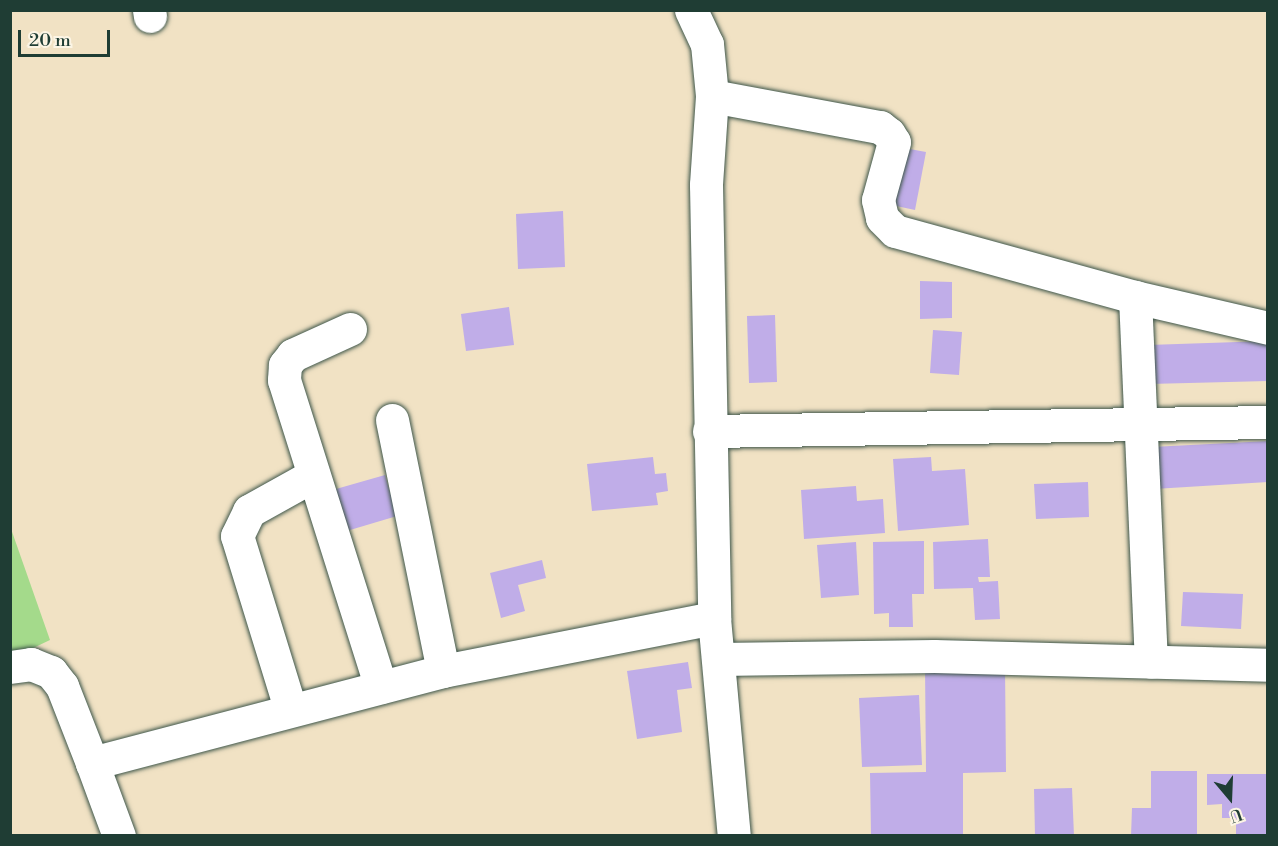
<!DOCTYPE html>
<style>
body{margin:0}
#map{position:relative;width:1278px;height:846px;overflow:hidden;background:#f1e2c4;font-family:"Libre Bodoni",serif}
div>[style]{position:absolute}
.green>*{inset:0;background:#a4da8b}
.building>*{inset:0;background:#c0ade8}
.roads{filter:drop-shadow(0 0 2px #3e564a) drop-shadow(0 0 2px #3e564a)}
.minor>*{height:33px;margin:-16.5px;padding:0 16.5px;transform-origin:16.5px;border-radius:16.5px;background:#fff}
.tertiary>*{height:33px;margin:-16.5px;padding:0 16.5px;transform-origin:16.5px;border-radius:16.5px;background:#fff}
span{translate:-50% -50%;white-space:nowrap;text-align:center;line-height:1.15;-webkit-text-stroke:6px #fcf5e5;paint-order:stroke}
.frame{position:absolute;inset:0;border:12px solid #1f3d34;pointer-events:none}
.north{position:absolute;left:1200px;top:768px;width:60px;height:60px;-webkit-text-stroke:4px #fcf5e5;paint-order:stroke;rotate:161deg;font-size:16px;font-weight:700;line-height:24px;text-align:center;color:#1f3d34}
.north::after{content:'';display:block;margin:auto;width:21px;height:27px;background:#1f3d34;clip-path:polygon(50% 0,100% 100%,50% 72%,0 100%)}
.scale{position:absolute;left:18px;top:30px;width:92px;height:27px;box-sizing:border-box;border:3px solid #1f3d34;border-top:0;padding-left:8px;font-size:18px;line-height:21px;white-space:nowrap;color:#1f3d34;-webkit-text-stroke:4px #fcf5e5;paint-order:stroke}
</style>
<div id="map">
<div class="green">
<i style="clip-path:polygon(10px 526px,50px 640px,10px 659px)"></i>
</div>
<div class="building">
<i style="clip-path:polygon(899px 147px,926px 152px,915px 210px,887px 204px)"></i>
<i style="clip-path:polygon(563px 211px,565px 267px,518px 269px,516px 214px)"></i>
<i style="clip-path:polygon(920px 281px,952px 282px,952px 318px,920px 319px)"></i>
<i style="clip-path:polygon(509px 307px,514px 345px,466px 351px,461px 314px)"></i>
<i style="clip-path:polygon(775px 315px,777px 382px,749px 383px,747px 316px)"></i>
<i style="clip-path:polygon(933px 330px,962px 332px,959px 375px,930px 373px)"></i>
<i style="clip-path:polygon(1268px 341px,1268px 381px,1149px 384px,1148px 345px)"></i>
<i style="clip-path:polygon(1268px 441px,1268px 482px,1154px 489px,1152px 447px)"></i>
<i style="clip-path:polygon(653px 457px,655px 474px,666px 473px,668px 491px,656px 493px,658px 505px,592px 511px,587px 464px)"></i>
<i style="clip-path:polygon(931px 457px,932px 471px,965px 469px,969px 525px,898px 531px,893px 459px)"></i>
<i style="clip-path:polygon(385px 475px,397px 516px,340px 533px,329px 491px)"></i>
<i style="clip-path:polygon(1088px 482px,1089px 517px,1036px 519px,1034px 484px)"></i>
<i style="clip-path:polygon(856px 486px,857px 501px,883px 499px,885px 533px,804px 539px,801px 490px)"></i>
<i style="clip-path:polygon(988px 539px,990px 577px,978px 577px,979px 582px,998px 581px,1000px 619px,975px 620px,973px 588px,934px 589px,933px 542px)"></i>
<i style="clip-path:polygon(924px 541px,924px 594px,912px 594px,913px 627px,889px 627px,889px 613px,874px 614px,873px 542px)"></i>
<i style="clip-path:polygon(856px 542px,859px 595px,821px 598px,817px 545px)"></i>
<i style="clip-path:polygon(542px 560px,546px 578px,518px 585px,525px 611px,501px 618px,490px 573px)"></i>
<i style="clip-path:polygon(1183px 592px,1243px 594px,1241px 629px,1181px 626px)"></i>
<i style="clip-path:polygon(688px 662px,692px 688px,677px 690px,682px 732px,637px 739px,627px 671px)"></i>
<i style="clip-path:polygon(1005px 665px,1006px 772px,963px 773px,963px 836px,871px 836px,870px 773px,926px 772px,925px 667px)"></i>
<i style="clip-path:polygon(919px 695px,922px 765px,862px 767px,859px 698px)"></i>
<i style="clip-path:polygon(1151px 771px,1197px 771px,1197px 836px,1131px 836px,1132px 808px,1151px 808px)"></i>
<i style="clip-path:polygon(1207px 774px,1268px 774px,1266px 836px,1236px 836px,1236px 818px,1222px 818px,1222px 804px,1207px 805px)"></i>
<i style="clip-path:polygon(1072px 788px,1074px 836px,1035px 836px,1034px 789px)"></i>
</div>
<div class="roads">
<div class="minor">
<i style="left:149px;top:10px;width:6px;rotate:81deg"></i>
<i style="left:712px;top:96px;width:171px;rotate:10.5deg"></i>
<i style="left:880px;top:127px;width:11px;rotate:38deg"></i>
<i style="left:889px;top:134px;width:9px;rotate:58deg"></i>
<i style="left:894px;top:142px;width:60px;rotate:105.4deg"></i>
<i style="left:878px;top:200px;width:18px;rotate:77deg"></i>
<i style="left:882px;top:218px;width:18px;rotate:45deg"></i>
<i style="left:895px;top:231px;width:249px;rotate:15.4deg"></i>
<i style="left:1135px;top:297px;width:137px;rotate:13.1deg"></i>
<i style="left:1135px;top:297px;width:365px;rotate:87.5deg"></i>
<i style="left:350px;top:329px;width:63px;rotate:155.5deg"></i>
<i style="left:293px;top:355px;width:13px;rotate:129deg"></i>
<i style="left:285px;top:365px;width:15px;rotate:94deg"></i>
<i style="left:284px;top:380px;width:322px;rotate:72.5deg"></i>
<i style="left:392px;top:420px;width:256px;rotate:78.5deg"></i>
<i style="left:709px;top:431px;width:559px;rotate:-0.92deg"></i>
<i style="left:719px;top:659px;width:215px;rotate:-0.8deg"></i>
<i style="left:934px;top:656px;width:334px;rotate:1.5deg"></i>
<i style="left:10px;top:667px;width:21px;rotate:-8deg"></i>
<i style="left:31px;top:664px;width:22px;rotate:22deg"></i>
<i style="left:51px;top:672px;width:18px;rotate:52deg"></i>
<i style="left:62px;top:686px;width:83px;rotate:68.7deg"></i>
<i style="left:290px;top:708px;width:180px;rotate:-107.1deg"></i>
<i style="left:237px;top:536px;width:28px;rotate:-64deg"></i>
<i style="left:249px;top:511px;width:72px;rotate:-29.1deg"></i>
<i style="left:119px;top:836px;width:78px;rotate:-110.3deg"></i>
<i style="left:92px;top:763px;width:363px;rotate:-14.7deg"></i>
<i style="left:443px;top:671px;width:276px;rotate:-11.1deg"></i>
</div>
<div class="tertiary">
<i style="left:691px;top:10px;width:38px;rotate:65deg"></i>
<i style="left:707px;top:44px;width:52px;rotate:84.5deg"></i>
<i style="left:712px;top:96px;width:89px;rotate:93.9deg"></i>
<i style="left:706px;top:185px;width:433px;rotate:88.9deg"></i>
<i style="left:714px;top:618px;width:219px;rotate:84.8deg"></i>
</div>
</div>
<div class="frame"></div>
<div class="north">U</div>
<div class="scale">20 m</div>
</div>
